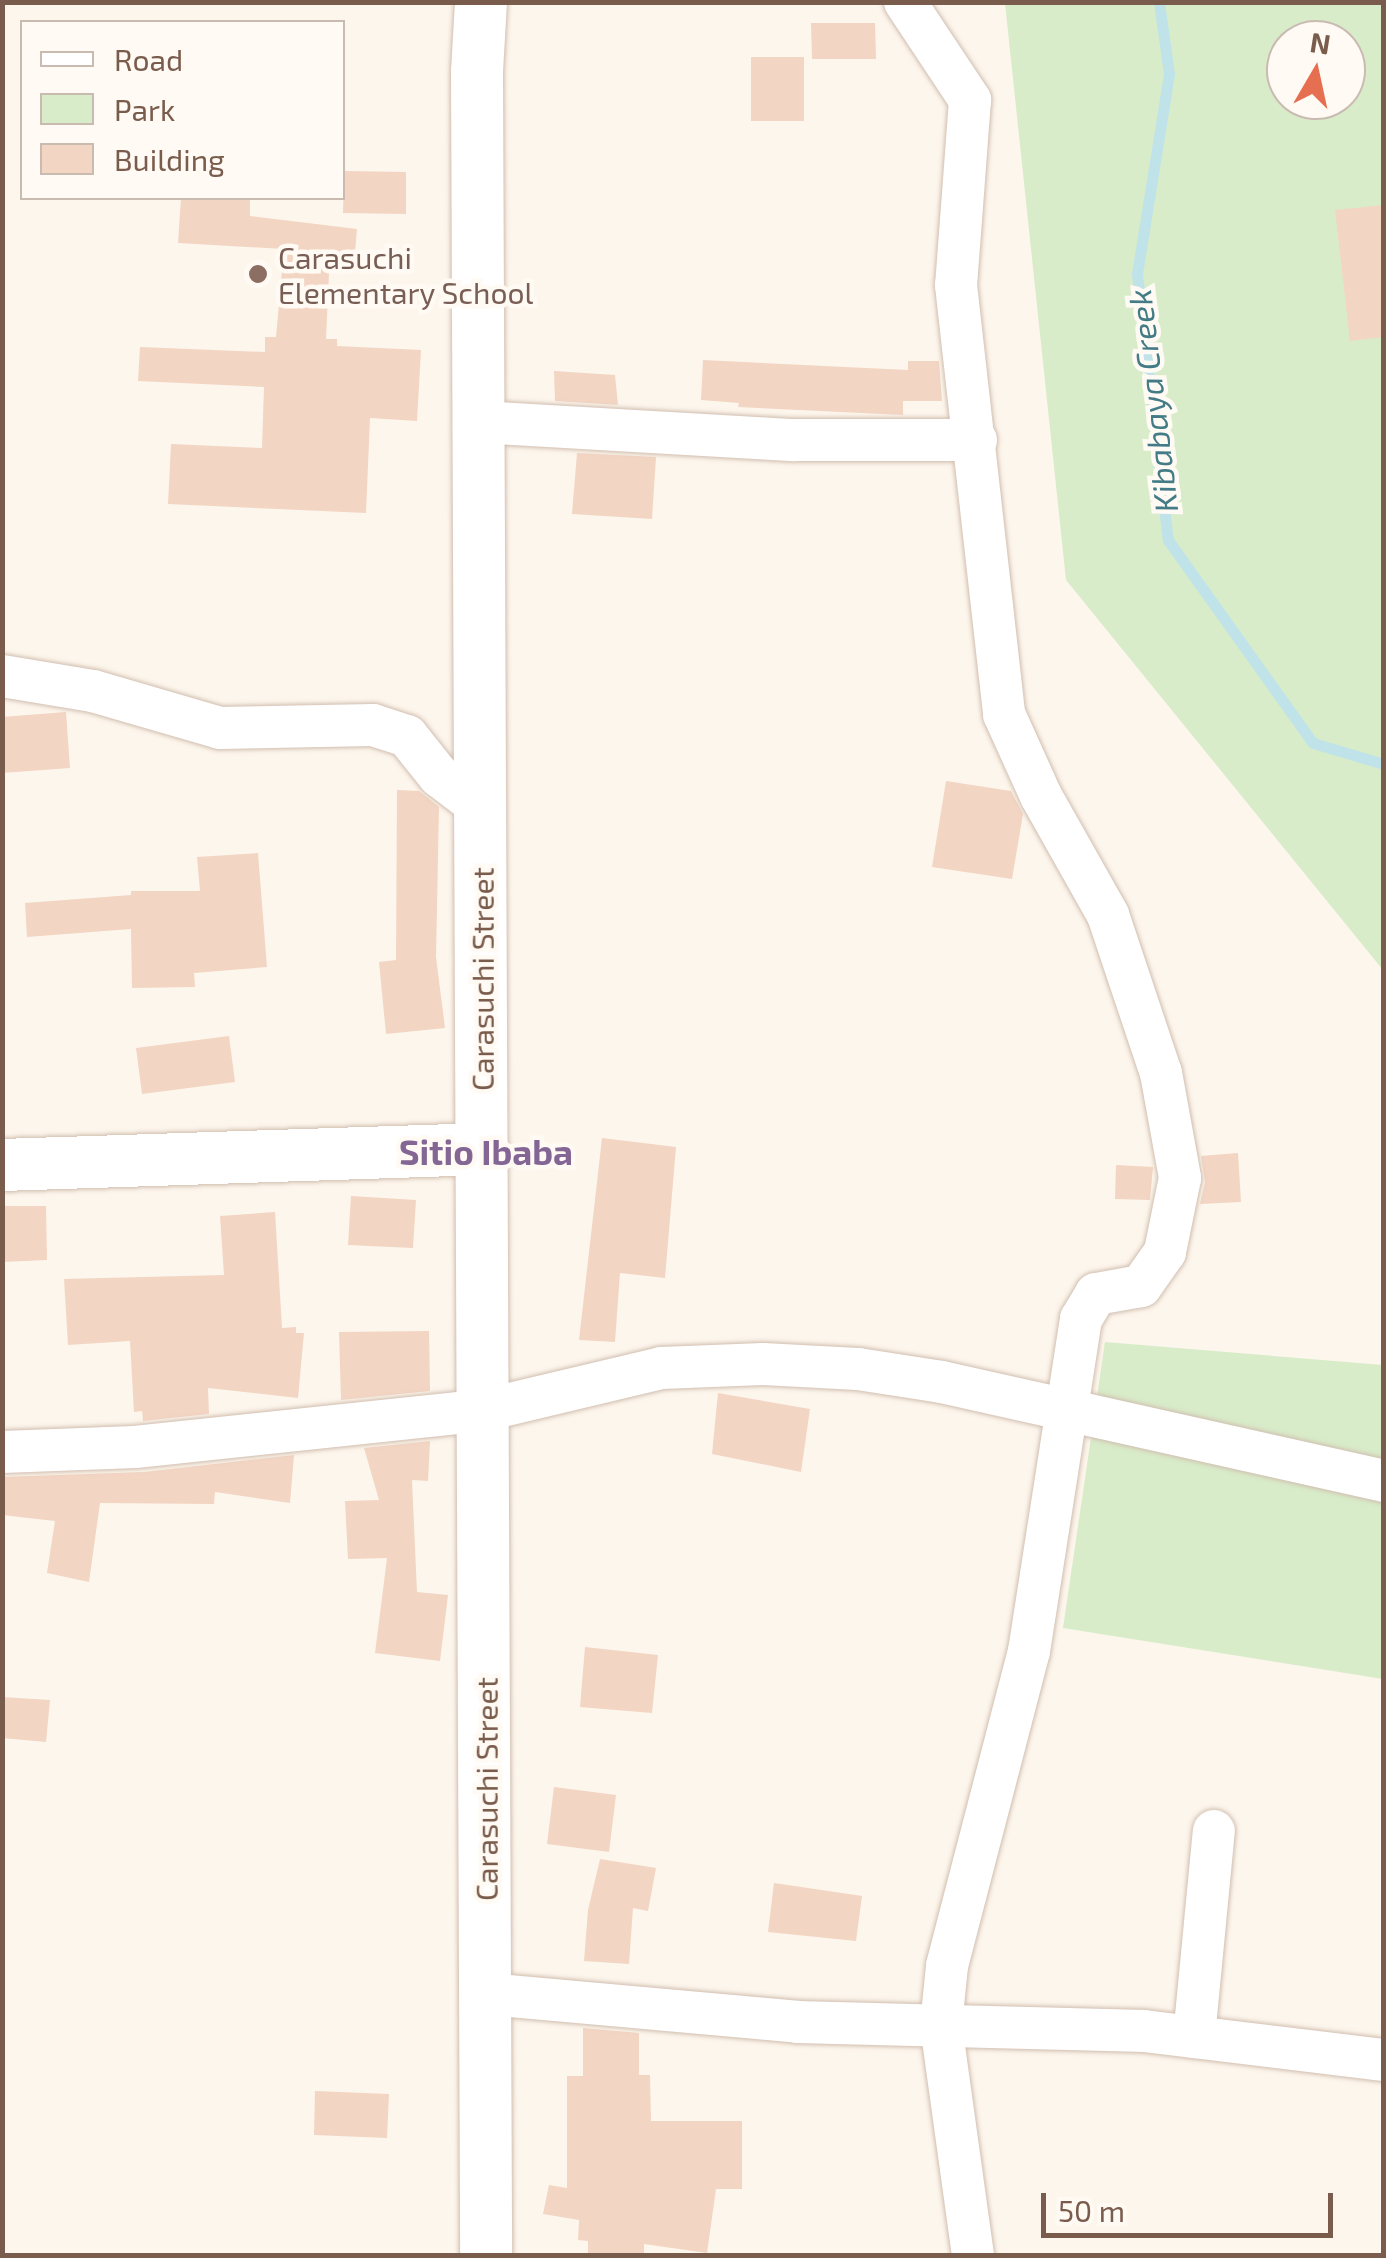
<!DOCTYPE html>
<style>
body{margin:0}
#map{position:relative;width:1386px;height:2258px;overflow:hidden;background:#fdf6ec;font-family:"Exo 2",sans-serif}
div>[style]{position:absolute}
.green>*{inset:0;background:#d8ecc9}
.stream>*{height:11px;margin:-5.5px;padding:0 5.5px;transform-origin:5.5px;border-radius:5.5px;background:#bfe3e8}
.building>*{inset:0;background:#f3d5c3}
.roads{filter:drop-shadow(0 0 2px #d1beb0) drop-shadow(0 0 2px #d1beb0)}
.minor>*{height:42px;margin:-21px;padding:0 21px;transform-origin:21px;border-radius:21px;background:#fff}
.tertiary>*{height:52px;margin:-26px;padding:0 26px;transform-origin:26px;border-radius:26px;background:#fff}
.dots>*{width:28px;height:28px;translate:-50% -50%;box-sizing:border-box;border:5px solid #fffaf3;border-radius:50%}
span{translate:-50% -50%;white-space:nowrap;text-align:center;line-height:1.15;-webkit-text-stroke:9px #fffaf3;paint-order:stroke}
.education-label{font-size:30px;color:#785e54}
.left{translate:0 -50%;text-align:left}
.street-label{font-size:30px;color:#7a5c4d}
.water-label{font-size:32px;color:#437c86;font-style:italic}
.quarter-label{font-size:35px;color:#846695;font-weight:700}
.frame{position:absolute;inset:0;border:5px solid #7a5c4d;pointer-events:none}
.legend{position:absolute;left:20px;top:20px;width:325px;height:180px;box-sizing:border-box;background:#fffaf3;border:2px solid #cabbb1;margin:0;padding:12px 18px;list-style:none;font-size:30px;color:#7a5c4d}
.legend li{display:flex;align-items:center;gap:20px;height:50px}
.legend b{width:50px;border:2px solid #cabbb1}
.north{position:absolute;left:1266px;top:20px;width:100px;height:100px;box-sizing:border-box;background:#fffaf3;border:2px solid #cabbb1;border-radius:50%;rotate:9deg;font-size:28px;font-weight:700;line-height:40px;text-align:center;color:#7a5c4d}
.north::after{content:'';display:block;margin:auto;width:35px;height:45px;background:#e76f51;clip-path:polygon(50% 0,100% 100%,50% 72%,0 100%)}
.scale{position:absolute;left:1041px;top:2193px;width:292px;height:45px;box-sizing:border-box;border:5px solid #7a5c4d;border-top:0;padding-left:12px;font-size:30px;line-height:35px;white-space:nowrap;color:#7a5c4d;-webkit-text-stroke:8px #fffaf3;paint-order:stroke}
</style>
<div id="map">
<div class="green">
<i style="clip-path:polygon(evenodd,1005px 3px,1383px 3px,1383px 970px,1066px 580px,1005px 3px,1286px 40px,1346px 40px,1346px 100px,1286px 100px,1286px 40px)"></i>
<i style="clip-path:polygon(1105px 1342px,1383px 1365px,1383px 1679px,1063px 1628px)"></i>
</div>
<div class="stream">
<i style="left:1159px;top:2px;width:73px;rotate:82.1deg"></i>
<i style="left:1169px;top:74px;width:203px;rotate:99.1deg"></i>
<i style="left:1137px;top:274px;width:268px;rotate:83.4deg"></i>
<i style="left:1168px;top:540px;width:249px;rotate:54.5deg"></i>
<i style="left:1313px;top:743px;width:74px;rotate:16.5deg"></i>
</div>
<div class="building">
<i style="clip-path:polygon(811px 23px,875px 23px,876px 59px,812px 59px)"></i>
<i style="clip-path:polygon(751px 57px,804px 57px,804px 121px,751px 121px)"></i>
<i style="clip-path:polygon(344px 171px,406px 172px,406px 214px,343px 213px)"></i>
<i style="clip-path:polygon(181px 198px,250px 199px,250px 216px,357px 229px,355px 253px,330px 252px,326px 339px,337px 339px,337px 346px,421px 350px,417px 421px,370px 418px,366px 513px,168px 504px,171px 444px,262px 448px,264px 387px,138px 381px,140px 347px,265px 352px,265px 337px,276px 337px,284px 249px,178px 243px)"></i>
<i style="clip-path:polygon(1384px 205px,1384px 337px,1350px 341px,1335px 210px)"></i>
<i style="clip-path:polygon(703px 360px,908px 370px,908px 361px,939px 361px,942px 401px,903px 401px,903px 415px,738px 407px,739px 403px,701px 400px)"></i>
<i style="clip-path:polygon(554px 371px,615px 375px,618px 405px,555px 401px)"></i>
<i style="clip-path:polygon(577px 453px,656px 457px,652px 519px,572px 514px)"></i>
<i style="clip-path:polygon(66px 712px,70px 768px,2px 773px,2px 717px)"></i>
<i style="clip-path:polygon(946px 781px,1011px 791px,1023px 814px,1012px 879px,932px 867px)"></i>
<i style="clip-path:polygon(397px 790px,419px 791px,439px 807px,436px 957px,445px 1028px,386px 1034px,379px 962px,396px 960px)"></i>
<i style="clip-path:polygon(258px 853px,267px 967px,194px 973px,195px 987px,132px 988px,131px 929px,27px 937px,25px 903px,131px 895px,131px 891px,200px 891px,197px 857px)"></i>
<i style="clip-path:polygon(229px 1036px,235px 1082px,142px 1094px,136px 1048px)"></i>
<i style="clip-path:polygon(602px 1138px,676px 1147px,665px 1278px,620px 1273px,615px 1342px,579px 1340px)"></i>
<i style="clip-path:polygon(1238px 1153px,1241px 1202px,1200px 1204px,1205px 1182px,1201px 1156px)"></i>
<i style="clip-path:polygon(1116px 1165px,1153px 1167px,1150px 1200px,1115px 1199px)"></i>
<i style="clip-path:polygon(351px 1196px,416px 1200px,413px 1248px,348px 1245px)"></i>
<i style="clip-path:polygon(2px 1206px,46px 1206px,47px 1260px,2px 1262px)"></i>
<i style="clip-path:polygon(275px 1212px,282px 1328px,296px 1327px,296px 1333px,304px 1333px,298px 1398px,208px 1388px,209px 1414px,143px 1421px,142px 1411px,134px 1412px,130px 1341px,68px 1345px,64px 1279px,224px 1275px,220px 1216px)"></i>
<i style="clip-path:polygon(429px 1331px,430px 1391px,341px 1400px,339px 1332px)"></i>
<i style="clip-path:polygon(718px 1393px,810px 1409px,801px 1472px,712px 1454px)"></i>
<i style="clip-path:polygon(430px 1441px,428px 1481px,412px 1480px,417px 1592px,448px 1595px,440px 1661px,375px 1653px,387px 1558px,348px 1559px,345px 1501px,379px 1500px,364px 1448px)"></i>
<i style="clip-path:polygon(294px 1455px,290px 1503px,215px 1492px,214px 1504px,100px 1503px,89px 1582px,47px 1573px,55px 1521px,2px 1515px,2px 1477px,144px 1472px)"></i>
<i style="clip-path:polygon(585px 1647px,658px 1655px,652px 1713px,580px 1707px)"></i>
<i style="clip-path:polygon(2px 1697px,50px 1700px,46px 1742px,2px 1738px)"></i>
<i style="clip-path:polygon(554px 1787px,616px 1795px,609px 1852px,547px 1844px)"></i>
<i style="clip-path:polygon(600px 1859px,656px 1868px,648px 1911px,633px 1908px,629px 1964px,584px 1961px,588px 1910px)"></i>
<i style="clip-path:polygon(774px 1883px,862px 1896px,856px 1941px,768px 1932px)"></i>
<i style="clip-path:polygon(583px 2028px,639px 2033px,639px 2075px,650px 2075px,651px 2121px,742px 2121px,742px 2189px,716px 2189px,707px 2253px,644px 2244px,644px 2256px,588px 2256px,588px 2241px,578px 2240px,579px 2220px,543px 2214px,549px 2185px,567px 2188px,567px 2076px,583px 2076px)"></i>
<i style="clip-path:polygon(315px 2091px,389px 2094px,387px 2138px,314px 2135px)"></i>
</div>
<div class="roads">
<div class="minor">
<i style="left:905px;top:2px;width:118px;rotate:56.4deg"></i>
<i style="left:970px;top:100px;width:186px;rotate:94.3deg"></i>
<i style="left:956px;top:285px;width:432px;rotate:83.6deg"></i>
<i style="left:1004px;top:714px;width:90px;rotate:65.7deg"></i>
<i style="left:1041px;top:796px;width:137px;rotate:60.6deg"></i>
<i style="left:1108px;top:915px;width:167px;rotate:71.5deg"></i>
<i style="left:1161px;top:1073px;width:107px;rotate:79.7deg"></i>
<i style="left:1180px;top:1178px;width:76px;rotate:101.5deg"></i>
<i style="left:1165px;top:1252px;width:42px;rotate:125.2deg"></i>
<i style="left:1141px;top:1286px;width:46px;rotate:169.9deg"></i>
<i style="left:1096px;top:1294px;width:29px;rotate:121deg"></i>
<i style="left:1081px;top:1319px;width:336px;rotate:98.9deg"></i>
<i style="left:1029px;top:1651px;width:325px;rotate:104.6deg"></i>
<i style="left:947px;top:1966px;width:59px;rotate:95.8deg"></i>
<i style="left:941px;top:2025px;width:233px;rotate:82.1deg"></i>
<i style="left:479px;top:422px;width:316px;rotate:3.3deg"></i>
<i style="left:794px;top:440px;width:182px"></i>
<i style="left:2px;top:676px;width:92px;rotate:9.4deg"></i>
<i style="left:93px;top:691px;width:132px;rotate:16.2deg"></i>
<i style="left:220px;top:728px;width:153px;rotate:-1.1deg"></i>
<i style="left:373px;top:725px;width:36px;rotate:18deg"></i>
<i style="left:407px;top:736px;width:51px;rotate:51.3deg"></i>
<i style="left:439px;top:776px;width:53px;rotate:37.3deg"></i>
<i style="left:2px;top:1452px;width:133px;rotate:-2.2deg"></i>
<i style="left:135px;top:1447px;width:352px;rotate:-6deg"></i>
<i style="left:485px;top:1410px;width:181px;rotate:-13.4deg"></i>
<i style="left:661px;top:1368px;width:102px;rotate:-2.2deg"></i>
<i style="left:763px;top:1364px;width:95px;rotate:3deg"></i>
<i style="left:858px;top:1369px;width:85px;rotate:8.8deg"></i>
<i style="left:942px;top:1382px;width:453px;rotate:12.6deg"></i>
<i style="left:487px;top:1994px;width:312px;rotate:5.1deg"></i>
<i style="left:798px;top:2022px;width:346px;rotate:1.5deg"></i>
<i style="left:1144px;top:2031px;width:242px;rotate:6.9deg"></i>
<i style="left:1194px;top:2037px;width:207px;rotate:-84.5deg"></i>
</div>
<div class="tertiary">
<i style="left:481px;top:2px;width:70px;rotate:93.3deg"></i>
<i style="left:477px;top:72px;width:2184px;rotate:89.76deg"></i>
<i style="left:2px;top:1165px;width:481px;rotate:-1.9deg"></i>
</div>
</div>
<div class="dots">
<i style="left:258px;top:274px;background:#8d6e63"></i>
</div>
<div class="education-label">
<span class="left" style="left:278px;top:274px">Carasuchi<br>Elementary School</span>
</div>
<div class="street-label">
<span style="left:482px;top:979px;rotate:-90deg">Carasuchi Street</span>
<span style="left:486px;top:1789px;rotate:-90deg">Carasuchi Street</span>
</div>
<div class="water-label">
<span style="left:1152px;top:401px;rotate:-97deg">Kibabaya Creek</span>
</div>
<div class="quarter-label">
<span style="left:486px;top:1151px">Sitio Ibaba</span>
</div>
<div class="frame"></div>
<ul class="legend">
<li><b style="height:12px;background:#fff"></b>Road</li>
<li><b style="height:28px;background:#d8ecc9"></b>Park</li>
<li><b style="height:28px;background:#f3d5c3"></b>Building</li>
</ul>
<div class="north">N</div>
<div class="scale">50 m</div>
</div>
